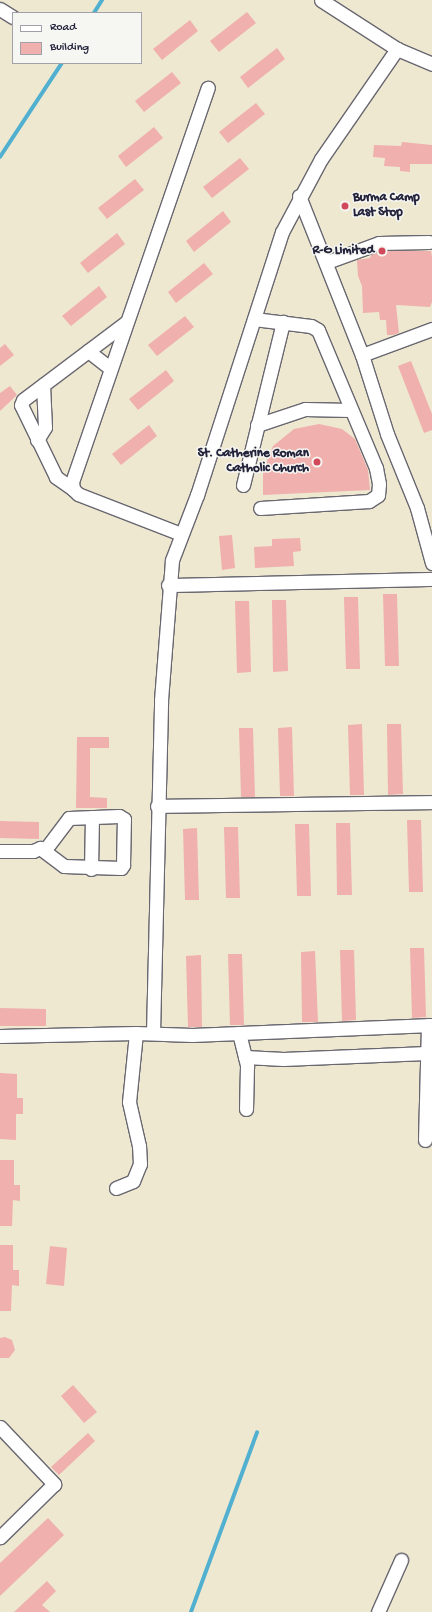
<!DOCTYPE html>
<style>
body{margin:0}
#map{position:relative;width:432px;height:1612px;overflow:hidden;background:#eee8d1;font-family:"Gochi Hand",sans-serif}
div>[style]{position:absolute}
.stream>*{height:3.5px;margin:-1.75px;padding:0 1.75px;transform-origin:1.75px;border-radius:1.75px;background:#51b0d0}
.building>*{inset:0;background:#f0b0ad}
.roads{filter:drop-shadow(1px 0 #696770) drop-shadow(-1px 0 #696770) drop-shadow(0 1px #696770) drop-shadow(0 -1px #696770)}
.minor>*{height:13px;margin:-6.5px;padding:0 6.5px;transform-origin:6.5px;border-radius:6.5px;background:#fff}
.dots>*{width:11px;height:11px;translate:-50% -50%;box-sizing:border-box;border:2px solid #f6f6f2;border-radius:50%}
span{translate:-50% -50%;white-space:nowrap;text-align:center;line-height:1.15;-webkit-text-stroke:3px #f6f6f2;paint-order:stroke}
.poi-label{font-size:13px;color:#22223b;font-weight:700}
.left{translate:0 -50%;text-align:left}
.right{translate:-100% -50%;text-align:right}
.legend{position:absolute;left:12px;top:12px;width:130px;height:52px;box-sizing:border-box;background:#f6f6f2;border:1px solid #a1a1a9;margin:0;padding:5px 7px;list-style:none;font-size:12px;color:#22223b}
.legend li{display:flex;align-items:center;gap:8px;height:20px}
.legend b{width:20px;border:1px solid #a1a1a9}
</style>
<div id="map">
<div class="stream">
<div style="left:94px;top:13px;width:15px;rotate:-58deg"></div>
<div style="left:0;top:157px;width:113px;rotate:-56.6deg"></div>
<div style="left:191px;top:1612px;width:191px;rotate:-69.8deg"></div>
</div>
<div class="building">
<div style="clip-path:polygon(247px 12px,256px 23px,219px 52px,210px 41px)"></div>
<div style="clip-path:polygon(190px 20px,198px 31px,162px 60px,153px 49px)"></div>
<div style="clip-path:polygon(277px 48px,285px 59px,248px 88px,240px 77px)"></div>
<div style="clip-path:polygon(172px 72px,181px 83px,144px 112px,135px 101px)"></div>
<div style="clip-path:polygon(256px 103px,265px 114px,228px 143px,219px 132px)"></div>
<div style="clip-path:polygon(154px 127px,163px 138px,126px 167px,118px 156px)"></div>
<div style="clip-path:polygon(402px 142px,432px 145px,432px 164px,410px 164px,410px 172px,400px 171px,400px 167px,384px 166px,385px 158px,373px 157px,374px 145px,401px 146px)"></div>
<div style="clip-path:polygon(240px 158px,249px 169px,212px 198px,203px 187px)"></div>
<div style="clip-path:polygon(135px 179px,144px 190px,107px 219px,98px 208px)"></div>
<div style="clip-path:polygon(223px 211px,231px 222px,194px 252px,186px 241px)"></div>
<div style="clip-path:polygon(117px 233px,125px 244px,88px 273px,80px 263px)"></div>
<div style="clip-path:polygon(380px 251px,431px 251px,432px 257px,432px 302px,430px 307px,396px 305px,399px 333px,393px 335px,387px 335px,386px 320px,380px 320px,379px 312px,363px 313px,362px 286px,358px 276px,357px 260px,370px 258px,371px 255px)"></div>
<div style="clip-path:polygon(204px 263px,213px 274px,176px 303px,168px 292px)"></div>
<div style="clip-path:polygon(99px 286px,107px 297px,71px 326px,62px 316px)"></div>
<div style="clip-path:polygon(185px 316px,194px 327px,157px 356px,148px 345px)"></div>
<div style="clip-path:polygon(5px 344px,14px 355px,0 366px,0 348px)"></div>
<div style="clip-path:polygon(411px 361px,432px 414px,432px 430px,424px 433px,398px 366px)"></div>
<div style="clip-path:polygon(166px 370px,174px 381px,138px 410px,129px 399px)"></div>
<div style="clip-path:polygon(10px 386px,17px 395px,0 411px,0 393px)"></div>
<div style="clip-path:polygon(319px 424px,342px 429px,355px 439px,368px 470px,370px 490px,263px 495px,263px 471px,273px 446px,294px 429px)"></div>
<div style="clip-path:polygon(149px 425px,157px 436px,121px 465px,112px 454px)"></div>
<div style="clip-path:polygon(232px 535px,235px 568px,222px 570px,219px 536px)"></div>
<div style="clip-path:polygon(300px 538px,301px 551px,293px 552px,294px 566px,255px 568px,254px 547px,272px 546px,272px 539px)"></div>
<div style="clip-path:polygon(383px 594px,397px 594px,399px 666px,385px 666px)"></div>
<div style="clip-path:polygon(344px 597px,358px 597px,360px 669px,346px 669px)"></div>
<div style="clip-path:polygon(272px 600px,286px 600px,288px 671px,273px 672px)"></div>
<div style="clip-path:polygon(235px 601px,249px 601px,251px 672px,237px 673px)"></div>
<div style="clip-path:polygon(362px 724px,364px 795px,350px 795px,348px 725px)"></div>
<div style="clip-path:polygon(387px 724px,401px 724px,403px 794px,388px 795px)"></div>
<div style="clip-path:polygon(292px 727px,294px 796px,280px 796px,278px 728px)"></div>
<div style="clip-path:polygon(239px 728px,253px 728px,255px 797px,241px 797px)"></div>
<div style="clip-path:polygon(77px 737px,109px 737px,109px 748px,90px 748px,90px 797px,107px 798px,107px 808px,76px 808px)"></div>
<div style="clip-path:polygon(407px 820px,421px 820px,423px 892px,409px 892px)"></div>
<div style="clip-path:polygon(0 821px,39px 822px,39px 839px,0 838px)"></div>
<div style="clip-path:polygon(336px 823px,350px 823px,352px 895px,337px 895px)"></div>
<div style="clip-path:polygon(295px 824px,309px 824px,311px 896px,297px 896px)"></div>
<div style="clip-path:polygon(224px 827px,238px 827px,240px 898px,226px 898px)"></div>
<div style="clip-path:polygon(197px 828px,199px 900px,185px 900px,183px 829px)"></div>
<div style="clip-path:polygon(410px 948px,424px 948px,426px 1017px,412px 1018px)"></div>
<div style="clip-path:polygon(340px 950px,354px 950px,356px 1020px,342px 1021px)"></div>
<div style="clip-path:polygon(315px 951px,318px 1022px,302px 1022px,301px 952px)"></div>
<div style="clip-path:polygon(228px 954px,242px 954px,244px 1025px,230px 1025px)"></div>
<div style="clip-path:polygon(201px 955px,202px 1027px,188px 1027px,186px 956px)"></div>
<div style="clip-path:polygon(0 1008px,46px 1009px,46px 1026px,0 1026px)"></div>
<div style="clip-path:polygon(0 1073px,17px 1074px,17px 1098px,23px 1098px,23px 1114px,16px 1114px,16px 1140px,0 1139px)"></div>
<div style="clip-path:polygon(0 1160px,14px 1160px,14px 1185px,20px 1185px,20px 1201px,13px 1200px,12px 1226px,0 1226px)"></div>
<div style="clip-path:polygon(0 1245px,13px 1245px,13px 1270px,19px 1270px,19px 1286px,12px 1285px,11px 1311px,0 1311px)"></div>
<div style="clip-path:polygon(50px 1246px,67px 1248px,64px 1286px,46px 1284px)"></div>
<div style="clip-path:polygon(5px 1337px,12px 1340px,15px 1350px,9px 1358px,0 1358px,0 1338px)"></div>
<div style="clip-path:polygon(73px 1385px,97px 1412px,84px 1423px,61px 1396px)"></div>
<div style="clip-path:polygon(88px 1433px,95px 1441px,59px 1475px,51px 1467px)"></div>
<div style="clip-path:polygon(48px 1518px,64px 1535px,0 1596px,0 1563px)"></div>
<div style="clip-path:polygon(47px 1581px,56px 1591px,42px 1605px,50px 1612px,14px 1612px)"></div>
</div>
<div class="roads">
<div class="minor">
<div style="left:321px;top:0;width:90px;rotate:32.8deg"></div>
<div style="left:397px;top:49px;width:38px;rotate:23deg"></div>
<div style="left:0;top:9px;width:15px;rotate:32deg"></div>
<div style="left:299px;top:196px;width:171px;rotate:68.4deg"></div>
<div style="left:362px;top:355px;width:83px;rotate:72.4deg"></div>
<div style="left:387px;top:434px;width:80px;rotate:67.9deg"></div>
<div style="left:417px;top:508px;width:57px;rotate:74.7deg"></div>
<div style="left:327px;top:262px;width:55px;rotate:-20.1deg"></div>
<div style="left:379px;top:243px;width:50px;rotate:-1.1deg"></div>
<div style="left:254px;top:319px;width:57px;rotate:7deg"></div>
<div style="left:311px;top:326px;width:8px;rotate:30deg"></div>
<div style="left:318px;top:330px;width:150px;rotate:67.2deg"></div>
<div style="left:376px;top:468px;width:16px;rotate:79deg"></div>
<div style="left:379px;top:484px;width:11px;rotate:95deg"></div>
<div style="left:378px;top:495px;width:11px;rotate:146deg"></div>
<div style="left:369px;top:501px;width:109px;rotate:176.3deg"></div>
<div style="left:88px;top:351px;width:28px;rotate:38deg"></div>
<div style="left:362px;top:355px;width:75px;rotate:-20.4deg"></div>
<div style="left:257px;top:425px;width:51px;rotate:-18.4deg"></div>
<div style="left:305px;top:409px;width:45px;rotate:1.3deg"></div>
<div style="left:37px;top:440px;width:15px;rotate:-58deg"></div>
<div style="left:45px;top:427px;width:42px;rotate:-92.7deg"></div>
<div style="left:243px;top:485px;width:168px;rotate:-76.2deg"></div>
<div style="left:73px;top:489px;width:21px;rotate:-145deg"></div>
<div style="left:56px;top:477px;width:80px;rotate:-115.9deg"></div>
<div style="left:21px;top:405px;width:5px;rotate:-68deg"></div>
<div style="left:23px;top:400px;width:128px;rotate:-37deg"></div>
<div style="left:181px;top:534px;width:110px;rotate:-158.8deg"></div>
<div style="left:78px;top:494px;width:7px;rotate:-135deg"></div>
<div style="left:73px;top:489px;width:7px;rotate:-98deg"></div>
<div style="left:72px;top:482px;width:417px;rotate:-71deg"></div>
<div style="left:168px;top:585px;width:264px;rotate:-1.3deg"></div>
<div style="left:157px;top:806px;width:275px;rotate:-0.8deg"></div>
<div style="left:0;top:851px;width:33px"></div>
<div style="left:33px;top:851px;width:8px;rotate:-23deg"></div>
<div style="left:40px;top:848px;width:30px;rotate:37deg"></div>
<div style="left:64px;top:866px;width:57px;rotate:2deg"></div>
<div style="left:121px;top:868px;width:4px;rotate:-56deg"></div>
<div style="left:123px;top:865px;width:46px;rotate:-88.8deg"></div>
<div style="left:124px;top:819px;width:6px;rotate:-149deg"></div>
<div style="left:119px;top:816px;width:50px;rotate:177.7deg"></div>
<div style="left:69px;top:818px;width:40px;rotate:127deg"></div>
<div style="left:91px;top:869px;width:52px;rotate:-88.9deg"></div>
<div style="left:153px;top:1033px;width:333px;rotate:-88.6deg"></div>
<div style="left:161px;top:700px;width:140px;rotate:-85.5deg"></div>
<div style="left:172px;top:560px;width:70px;rotate:-69deg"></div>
<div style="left:197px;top:495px;width:276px;rotate:-72.1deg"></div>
<div style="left:282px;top:232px;width:83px;rotate:-61.9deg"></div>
<div style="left:321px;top:159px;width:134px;rotate:-55.4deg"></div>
<div style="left:239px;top:1033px;width:34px;rotate:76deg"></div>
<div style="left:247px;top:1066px;width:43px;rotate:91.3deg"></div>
<div style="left:0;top:1036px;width:136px;rotate:-1.3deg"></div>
<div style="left:136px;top:1033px;width:56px;rotate:2deg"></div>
<div style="left:192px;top:1035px;width:240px;rotate:-2.4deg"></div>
<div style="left:245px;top:1057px;width:38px;rotate:3deg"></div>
<div style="left:283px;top:1059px;width:144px;rotate:-2.4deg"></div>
<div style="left:425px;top:1140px;width:115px;rotate:-88.5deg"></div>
<div style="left:116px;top:1188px;width:18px;rotate:-22deg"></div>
<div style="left:133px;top:1181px;width:18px;rotate:-68deg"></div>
<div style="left:140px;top:1164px;width:18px;rotate:-93deg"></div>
<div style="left:139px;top:1146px;width:45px;rotate:-102.8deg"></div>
<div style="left:129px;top:1102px;width:69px;rotate:-84.2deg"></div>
<div style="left:0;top:1427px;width:79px;rotate:46.5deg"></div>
<div style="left:54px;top:1484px;width:76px;rotate:135.5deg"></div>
<div style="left:378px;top:1612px;width:57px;rotate:-66.1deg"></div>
</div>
</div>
<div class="dots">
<div style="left:345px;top:206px;background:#d1495b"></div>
<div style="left:382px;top:251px;background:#d1495b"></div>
<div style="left:317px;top:462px;background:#d1495b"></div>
</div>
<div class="poi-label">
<span class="left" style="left:353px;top:206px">Burma Camp<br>Last Stop</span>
<span class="right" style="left:374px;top:251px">R-G Limited</span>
<span class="right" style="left:309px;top:462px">St. Catherine Roman<br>Catholic Church</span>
</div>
<ul class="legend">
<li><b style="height:5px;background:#fff"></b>Road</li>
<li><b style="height:11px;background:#f0b0ad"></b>Building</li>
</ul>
</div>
